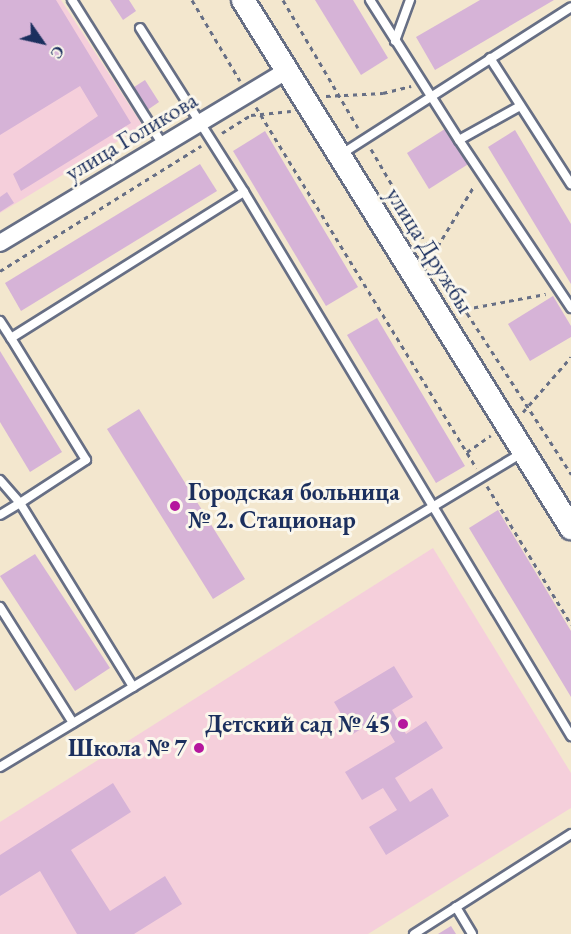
<!DOCTYPE html>
<meta charset="utf-8">
<style>
body{margin:0}
#map{position:relative;width:571px;height:934px;overflow:hidden;background:#f3e7ce;font-family:"EB Garamond",serif}
div>[style]{position:absolute}
.built>*{inset:0;background:#f5cfdb}
.building>*{inset:0;background:#d6b3d7}
.path>*{height:3px;margin-top:-1.5px;transform-origin:0;background:repeating-linear-gradient(90deg,#676f85 0 4.5px,transparent 0 9px)}
.roads{filter:drop-shadow(2px 0 #676f85) drop-shadow(-2px 0 #676f85) drop-shadow(0 2px #676f85) drop-shadow(0 -2px #676f85)}
.service>*{height:8px;margin:-4px;padding:0 4px;transform-origin:4px;border-radius:4px;background:#fff}
.minor>*{height:16px;margin:-8px;padding:0 8px;transform-origin:8px;border-radius:8px;background:#fff}
.secondary>*{height:22px;margin:-11px;padding:0 11px;transform-origin:11px;border-radius:11px;background:#fff}
.dots>*{width:16px;height:16px;translate:-50% -50%;box-sizing:border-box;border:3px solid #fbf7ec;border-radius:50%}
span{translate:-50% -50%;white-space:nowrap;text-align:center;line-height:1.15;-webkit-text-stroke:6px #fbf7ec;paint-order:stroke}
.street-label{font-size:24px;color:#1b2f5e}
.poi-label{font-size:24px;color:#1b2f5e;font-weight:700}
.left{translate:0 -50%;text-align:left}
.right{translate:-100% -50%;text-align:right}
.north{position:absolute;left:12px;top:12px;width:60px;height:60px;-webkit-text-stroke:4px #fbf7ec;paint-order:stroke;rotate:124deg;font-size:16px;font-weight:700;line-height:24px;text-align:center;color:#1b2f5e}
.north::after{content:'';display:block;margin:auto;width:21px;height:27px;background:#1b2f5e;clip-path:polygon(50% 0,100% 100%,50% 72%,0 100%)}
</style>
<div id="map">
<div class="built">
<div style="clip-path:polygon(0 0,61px 0,143px 126px,0 213px)"></div>
<div style="clip-path:polygon(433px 548px,571px 773px,571px 808px,368px 934px,0 934px,0 822px)"></div>
</div>
<div class="building">
<div style="clip-path:polygon(0 0,56px 0,131px 123px,21px 191px,13px 174px,98px 116px,80px 86px,0 135px)"></div>
<div style="clip-path:polygon(110px 0,129px 0,136px 11px,123px 20px)"></div>
<div style="clip-path:polygon(315px 0,353px 0,388px 58px,361px 75px)"></div>
<div style="clip-path:polygon(480px 0,554px 0,435px 70px,416px 37px)"></div>
<div style="clip-path:polygon(145px 80px,159px 102px,146px 111px,131px 89px)"></div>
<div style="clip-path:polygon(448px 127px,470px 163px,429px 189px,407px 153px)"></div>
<div style="clip-path:polygon(515px 130px,571px 224px,571px 284px,488px 147px)"></div>
<div style="clip-path:polygon(265px 131px,358px 287px,326px 306px,233px 151px)"></div>
<div style="clip-path:polygon(200px 164px,217px 191px,21px 311px,5px 283px)"></div>
<div style="clip-path:polygon(7px 192px,14px 203px,0 212px,0 197px)"></div>
<div style="clip-path:polygon(553px 296px,571px 326px,571px 337px,530px 361px,508px 324px)"></div>
<div style="clip-path:polygon(377px 318px,465px 466px,436px 483px,347px 335px)"></div>
<div style="clip-path:polygon(0 351px,62px 452px,30px 472px,0 422px)"></div>
<div style="clip-path:polygon(139px 409px,245px 579px,213px 599px,107px 429px)"></div>
<div style="clip-path:polygon(498px 510px,571px 631px,571px 697px,469px 528px)"></div>
<div style="clip-path:polygon(35px 554px,110px 668px,75px 691px,0 576px)"></div>
<div style="clip-path:polygon(394px 666px,413px 697px,392px 710px,406px 734px,426px 721px,443px 748px,395px 778px,410px 802px,432px 788px,449px 816px,386px 855px,369px 827px,397px 810px,383px 788px,362px 800px,345px 772px,395px 742px,380px 717px,353px 734px,334px 702px)"></div>
<div style="clip-path:polygon(113px 783px,131px 812px,71px 850px,110px 911px,165px 876px,182px 904px,134px 934px,77px 934px,40px 871px,0 896px,0 855px)"></div>
<div style="clip-path:polygon(451px 926px,456px 934px,438px 934px)"></div>
</div>
<div class="path">
<div style="left:192px;top:0;width:94px;rotate:59.3deg"></div>
<div style="left:283px;top:0;width:148px;rotate:59.6deg"></div>
<div style="left:326px;top:96px;width:57px;rotate:-3deg"></div>
<div style="left:383px;top:93px;width:29px;rotate:-14deg"></div>
<div style="left:256px;top:107px;width:423px;rotate:58.6deg"></div>
<div style="left:222px;top:133px;width:34px;rotate:-32deg"></div>
<div style="left:251px;top:115px;width:40px;rotate:-5.7deg"></div>
<div style="left:371px;top:149px;width:190px;rotate:59.7deg"></div>
<div style="left:467px;top:313px;width:192px;rotate:57.1deg"></div>
<div style="left:433px;top:254px;width:79px;rotate:-58.9deg"></div>
<div style="left:0;top:271px;width:237px;rotate:-31.9deg"></div>
<div style="left:465px;top:309px;width:82px;rotate:-10.5deg"></div>
<div style="left:523px;top:412px;width:73px;rotate:-48.9deg"></div>
<div style="left:467px;top:452px;width:29px;rotate:-35deg"></div>
<div style="left:487px;top:486px;width:162px;rotate:58.7deg"></div>
</div>
<div class="roads">
<div class="service">
<div style="left:72px;top:0;width:171px;rotate:57.9deg"></div>
<div style="left:370px;top:0;width:166px;rotate:57.6deg"></div>
<div style="left:459px;top:140px;width:70px;rotate:-29.1deg"></div>
<div style="left:395px;top:41px;width:44px;rotate:-69.9deg"></div>
<div style="left:490px;top:58px;width:150px;rotate:57.3deg"></div>
<div style="left:459px;top:140px;width:202px;rotate:56.3deg"></div>
<div style="left:340px;top:155px;width:274px;rotate:-32.6deg"></div>
<div style="left:244px;top:192px;width:635px;rotate:58.99deg"></div>
<div style="left:0;top:321px;width:20px;rotate:57deg"></div>
<div style="left:11px;top:338px;width:275px;rotate:-32.1deg"></div>
<div style="left:244px;top:192px;width:194px;rotate:-122.4deg"></div>
<div style="left:11px;top:338px;width:143px;rotate:58.4deg"></div>
<div style="left:86px;top:460px;width:79px;rotate:146.9deg"></div>
<div style="left:20px;top:503px;width:216px;rotate:58.4deg"></div>
<div style="left:0;top:480px;width:30px;rotate:49deg"></div>
<div style="left:20px;top:503px;width:23px;rotate:149deg"></div>
<div style="left:0;top:607px;width:137px;rotate:57.8deg"></div>
<div style="left:0;top:767px;width:609px;rotate:-31.03deg"></div>
<div style="left:456px;top:907px;width:31px;rotate:59deg"></div>
<div style="left:414px;top:934px;width:186px;rotate:-32.5deg"></div>
</div>
<div class="minor">
<div style="left:0;top:243px;width:334px;rotate:-31deg"></div>
</div>
<div class="secondary">
<div style="left:243px;top:0;width:622px;rotate:58.15deg"></div>
</div>
</div>
<div class="dots">
<div style="left:175px;top:506px;background:#b5179e"></div>
<div style="left:403px;top:724px;background:#b5179e"></div>
<div style="left:199px;top:748px;background:#b5179e"></div>
</div>
<div class="street-label">
<span style="left:131px;top:136px;rotate:-31deg">улица Голикова</span>
<span style="left:430px;top:250px;rotate:58deg">улица Дружбы</span>
</div>
<div class="poi-label">
<span class="left" style="left:188px;top:506px">Городская больница<br>№ 2. Стационар</span>
<span class="right" style="left:391px;top:724px">Детский сад № 45</span>
<span class="right" style="left:187px;top:748px">Школа № 7</span>
</div>
<div class="north">С</div>
</div>
